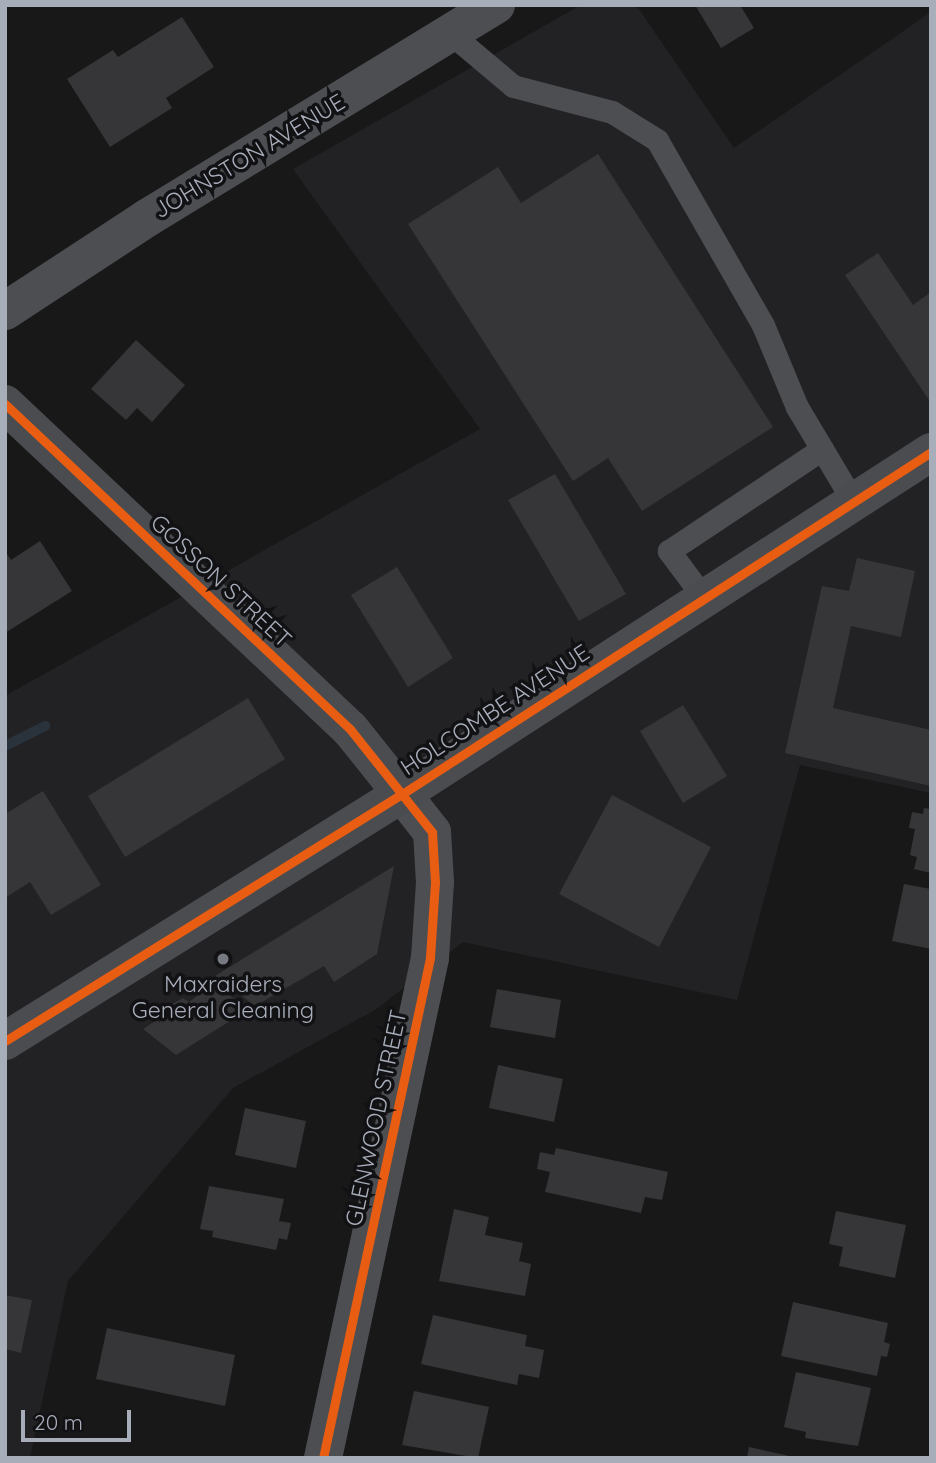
<!DOCTYPE html>
<style>
body{margin:0}
#map{position:relative;width:936px;height:1463px;overflow:hidden;background:#181819;font-family:Quicksand,sans-serif}
div>[style]{position:absolute}
.built>*{inset:0;background:#222225}
.stream>*{height:10px;margin:-5px;padding:0 5px;transform-origin:5px;border-radius:5px;background:#2a333c}
.building>*{inset:0;background:#363638}
.lane>*{height:23px;margin:-11.5px;padding:0 11.5px;transform-origin:11.5px;border-radius:11.5px;background:#4c4e52}
.street>*{height:38px;margin:-19px;padding:0 19px;transform-origin:19px;border-radius:19px;background:#4c4e52}
.secondary>*{height:38px;margin:-19px;padding:0 19px;transform-origin:19px;border-radius:19px;background:#4a4c50}
.cycleway>*{height:9px;margin:-4.5px;padding:0 4.5px;transform-origin:4.5px;border-radius:4.5px;background:#e95d12}
.dots>*{width:19px;height:19px;translate:-50% -50%;box-sizing:border-box;border:4px solid #121215;border-radius:50%}
span{translate:-50% -50%;white-space:nowrap;text-align:center;line-height:1.15;-webkit-text-stroke:7px #121215;paint-order:stroke}
.street-label{font-size:23px;color:#a8adba}
.poi-label{font-size:23px;color:#a8adba}
.frame{position:absolute;inset:0;border:7px solid #a8adba;pointer-events:none}
.scale{position:absolute;left:21px;top:1410px;width:110px;height:32px;box-sizing:border-box;border:4px solid #a8adba;border-top:0;padding-left:9px;font-size:21px;line-height:24px;white-space:nowrap;color:#a8adba;-webkit-text-stroke:5px #121215;paint-order:stroke}
</style>
<div id="map">
<div class="built">
<div style="clip-path:polygon(581px 5px,636px 5px,734px 148px,931px 12px,931px 793px,800px 765px,737px 1000px,463px 942px,375px 1010px,233px 1088px,68px 1281px,30px 1458px,5px 1458px,5px 696px,480px 429px,293px 169px)"></div>
</div>
<div class="stream">
<div style="left:5px;top:746px;width:45px;rotate:-26.6deg"></div>
</div>
<div class="building">
<div style="clip-path:polygon(695px 5px,740px 5px,754px 28px,721px 48px)"></div>
<div style="clip-path:polygon(182px 17px,214px 67px,166px 98px,172px 108px,110px 147px,67px 79px,113px 50px,118px 57px)"></div>
<div style="clip-path:polygon(598px 154px,773px 427px,642px 511px,608px 458px,573px 481px,408px 224px,498px 167px,521px 203px)"></div>
<div style="clip-path:polygon(878px 253px,913px 305px,931px 292px,931px 403px,845px 275px)"></div>
<div style="clip-path:polygon(136px 340px,185px 385px,152px 422px,137px 408px,126px 420px,91px 389px)"></div>
<div style="clip-path:polygon(555px 474px,626px 594px,579px 621px,508px 500px)"></div>
<div style="clip-path:polygon(40px 541px,72px 591px,5px 633px,5px 551px,11px 560px)"></div>
<div style="clip-path:polygon(857px 558px,915px 571px,901px 637px,851px 626px,833px 708px,931px 730px,931px 786px,785px 753px,822px 586px,849px 591px)"></div>
<div style="clip-path:polygon(397px 567px,453px 658px,408px 687px,351px 595px)"></div>
<div style="clip-path:polygon(248px 698px,285px 759px,125px 857px,88px 796px)"></div>
<div style="clip-path:polygon(683px 705px,727px 776px,683px 803px,640px 731px)"></div>
<div style="clip-path:polygon(43px 791px,101px 885px,51px 915px,30px 882px,5px 898px,5px 814px)"></div>
<div style="clip-path:polygon(612px 795px,711px 847px,659px 947px,559px 894px)"></div>
<div style="clip-path:polygon(924px 808px,931px 809px,931px 873px,914px 869px,917px 857px,910px 855px,915px 829px,909px 828px,912px 812px,923px 814px)"></div>
<div style="clip-path:polygon(394px 866px,377px 954px,334px 982px,324px 966px,255px 1006px,215px 976px)"></div>
<div style="clip-path:polygon(904px 884px,931px 889px,931px 949px,892px 941px)"></div>
<div style="clip-path:polygon(213px 984px,249px 1009px,176px 1055px,143px 1029px,166px 1014px,165px 1008px,183px 998px,189px 1002px)"></div>
<div style="clip-path:polygon(497px 989px,561px 1000px,555px 1038px,490px 1027px)"></div>
<div style="clip-path:polygon(498px 1065px,563px 1079px,554px 1122px,489px 1108px)"></div>
<div style="clip-path:polygon(245px 1108px,306px 1121px,296px 1168px,235px 1155px)"></div>
<div style="clip-path:polygon(556px 1148px,668px 1172px,662px 1200px,645px 1197px,641px 1213px,545px 1192px,550px 1172px,537px 1169px,540px 1152px,554px 1155px)"></div>
<div style="clip-path:polygon(209px 1186px,284px 1199px,279px 1221px,291px 1223px,287px 1240px,279px 1238px,276px 1250px,212px 1237px,213px 1231px,200px 1229px)"></div>
<div style="clip-path:polygon(454px 1209px,489px 1217px,485px 1235px,523px 1243px,519px 1261px,531px 1264px,525px 1296px,439px 1281px)"></div>
<div style="clip-path:polygon(836px 1211px,906px 1225px,895px 1278px,839px 1266px,843px 1247px,829px 1244px)"></div>
<div style="clip-path:polygon(5px 1295px,32px 1300px,21px 1353px,5px 1349px)"></div>
<div style="clip-path:polygon(793px 1302px,888px 1323px,884px 1342px,890px 1344px,887px 1357px,881px 1356px,877px 1376px,781px 1356px)"></div>
<div style="clip-path:polygon(433px 1315px,527px 1335px,525px 1346px,544px 1350px,539px 1378px,519px 1374px,517px 1385px,421px 1364px)"></div>
<div style="clip-path:polygon(107px 1328px,235px 1355px,225px 1406px,96px 1379px)"></div>
<div style="clip-path:polygon(796px 1372px,871px 1388px,858px 1446px,805px 1438px,806px 1432px,784px 1427px)"></div>
<div style="clip-path:polygon(414px 1391px,489px 1407px,478px 1458px,402px 1445px)"></div>
<div style="clip-path:polygon(749px 1447px,794px 1457px,794px 1458px,747px 1458px)"></div>
</div>
<div class="lane">
<div style="left:450px;top:33px;width:82px;rotate:40.1deg"></div>
<div style="left:513px;top:86px;width:102px;rotate:14.7deg"></div>
<div style="left:612px;top:112px;width:53px;rotate:31.9deg"></div>
<div style="left:657px;top:140px;width:213px;rotate:60.2deg"></div>
<div style="left:763px;top:325px;width:89px;rotate:67.5deg"></div>
<div style="left:797px;top:407px;width:109px;rotate:59.2deg"></div>
<div style="left:704px;top:598px;width:59px;rotate:-126.7deg"></div>
<div style="left:669px;top:551px;width:184px;rotate:-33.7deg"></div>
</div>
<div class="street">
<div style="left:5px;top:311px;width:170px;rotate:-33.2deg"></div>
<div style="left:147px;top:218px;width:409px;rotate:-31.4deg"></div>
<div style="left:323px;top:1458px;width:511px;rotate:-77.92deg"></div>
<div style="left:430px;top:958px;width:76px;rotate:-86.2deg"></div>
<div style="left:435px;top:882px;width:50px;rotate:-93.4deg"></div>
<div style="left:432px;top:832px;width:48px;rotate:-128.3deg"></div>
</div>
<div class="secondary">
<div style="left:5px;top:404px;width:474px;rotate:43.3deg"></div>
<div style="left:350px;top:729px;width:83px;rotate:51.3deg"></div>
<div style="left:5px;top:1041px;width:468px;rotate:-31.9deg"></div>
<div style="left:402px;top:794px;width:630px;rotate:-32.88deg"></div>
</div>
<div class="cycleway">
<div style="left:5px;top:404px;width:474px;rotate:43.3deg"></div>
<div style="left:350px;top:729px;width:132px;rotate:51.5deg"></div>
<div style="left:432px;top:832px;width:50px;rotate:86.6deg"></div>
<div style="left:435px;top:882px;width:76px;rotate:93.8deg"></div>
<div style="left:430px;top:958px;width:511px;rotate:102.08deg"></div>
<div style="left:5px;top:1041px;width:468px;rotate:-31.9deg"></div>
<div style="left:402px;top:794px;width:630px;rotate:-32.88deg"></div>
</div>
<div class="dots">
<div style="left:223px;top:959px;background:#767982"></div>
</div>
<div class="street-label">
<span style="left:249px;top:156px;rotate:-31deg">JOHNSTON AVENUE</span>
<span style="left:221px;top:581px;rotate:43deg">GOSSON STREET</span>
<span style="left:495px;top:710px;rotate:-33deg">HOLCOMBE AVENUE</span>
<span style="left:376px;top:1118px;rotate:-78deg">GLENWOOD STREET</span>
</div>
<div class="poi-label">
<span style="left:223px;top:997px">Maxraiders<br>General Cleaning</span>
</div>
<div class="frame"></div>
<div class="scale">20 m</div>
</div>
